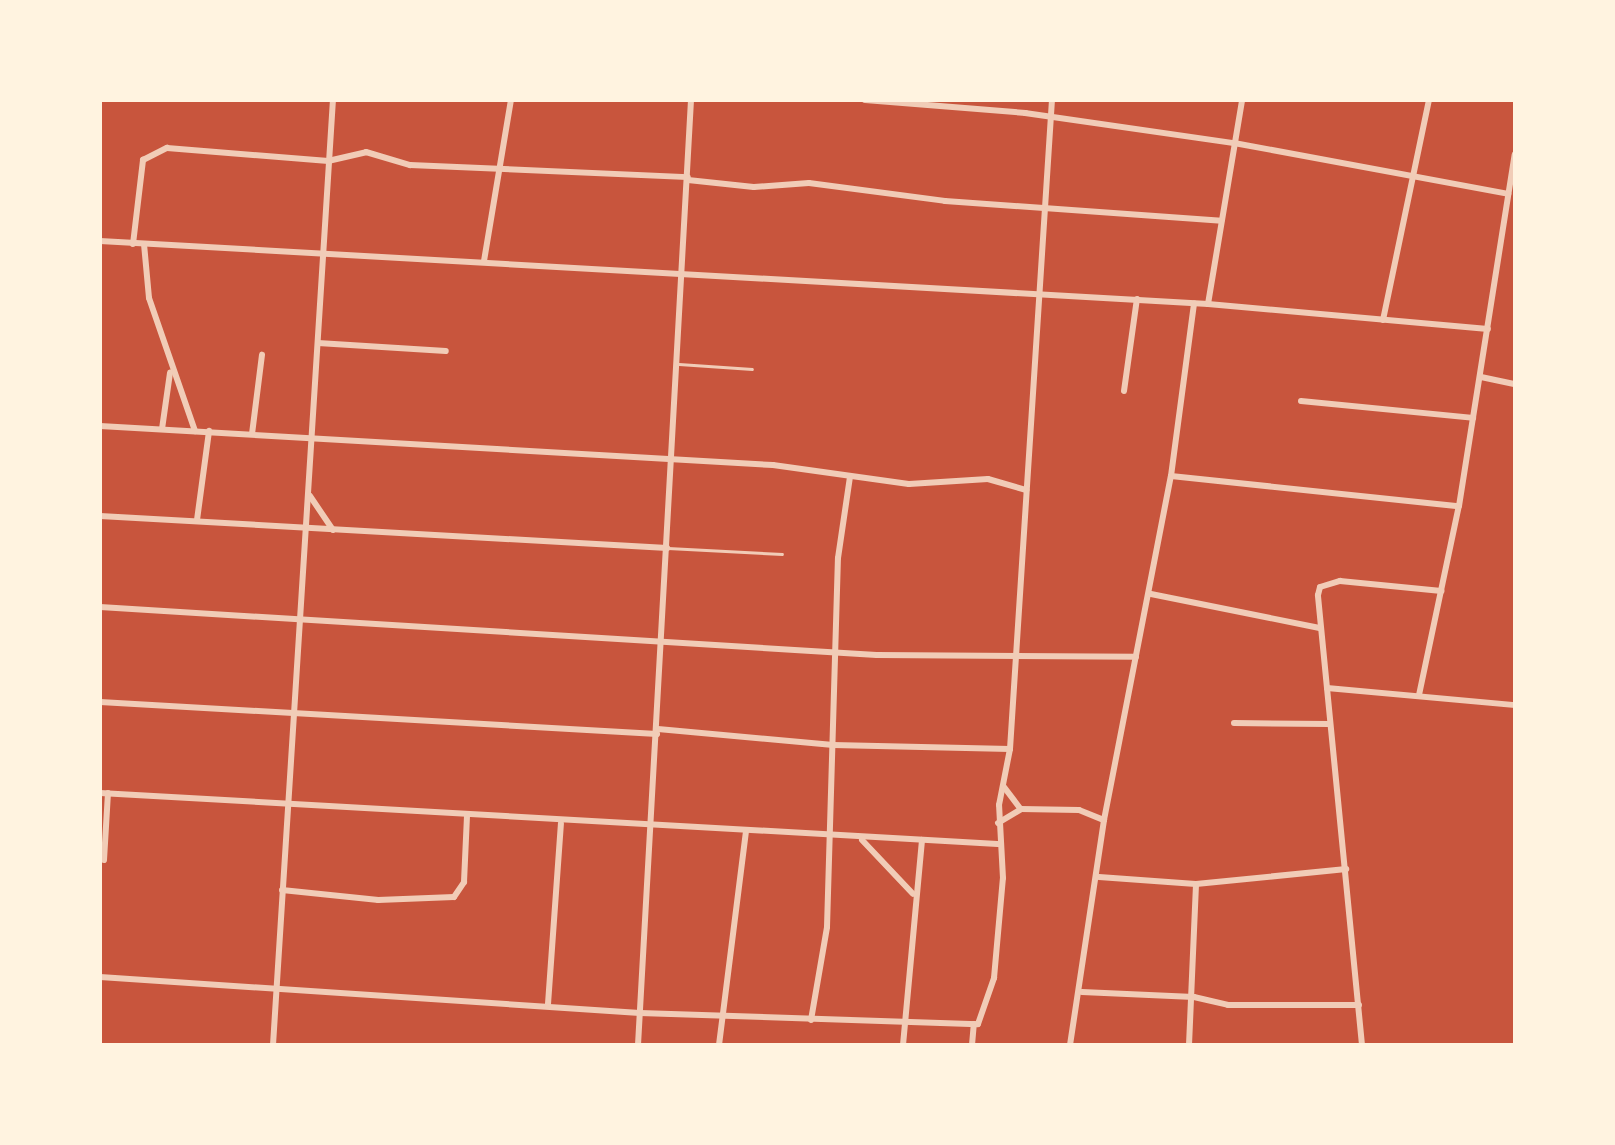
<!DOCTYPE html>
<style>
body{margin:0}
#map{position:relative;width:1615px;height:1145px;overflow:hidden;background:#c8553d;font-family:Overpass,sans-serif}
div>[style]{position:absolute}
.service>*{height:2.5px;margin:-1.25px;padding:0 1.25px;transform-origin:1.25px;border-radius:1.25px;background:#f1ccb7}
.minor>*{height:6px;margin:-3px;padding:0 3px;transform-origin:3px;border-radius:3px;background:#f1ccb7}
span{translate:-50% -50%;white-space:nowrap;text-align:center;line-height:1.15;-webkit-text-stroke:9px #fff3e0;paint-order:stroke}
.frame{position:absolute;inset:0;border:102px solid #fff3e0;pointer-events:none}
</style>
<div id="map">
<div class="service">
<div style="left:679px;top:364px;width:73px;rotate:3.9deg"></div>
<div style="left:668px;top:548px;width:114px;rotate:3deg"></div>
</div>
<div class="minor">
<div style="left:865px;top:100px;width:161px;rotate:4.6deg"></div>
<div style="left:1025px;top:113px;width:211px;rotate:8.2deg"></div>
<div style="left:1234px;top:143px;width:279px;rotate:10.5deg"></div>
<div style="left:688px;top:180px;width:66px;rotate:6.1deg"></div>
<div style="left:754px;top:187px;width:55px;rotate:-4.2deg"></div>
<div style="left:809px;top:183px;width:137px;rotate:7.5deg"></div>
<div style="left:945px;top:201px;width:277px;rotate:4.1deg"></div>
<div style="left:100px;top:241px;width:1110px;rotate:3.25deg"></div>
<div style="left:1208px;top:304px;width:281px;rotate:5.1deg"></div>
<div style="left:133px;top:244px;width:85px;rotate:-83.2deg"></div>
<div style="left:143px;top:160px;width:27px;rotate:-27deg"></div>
<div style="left:167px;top:148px;width:162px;rotate:4.6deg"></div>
<div style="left:328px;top:161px;width:39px;rotate:-13deg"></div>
<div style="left:366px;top:152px;width:46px;rotate:16.5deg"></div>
<div style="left:410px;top:165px;width:278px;rotate:2.5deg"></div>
<div style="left:144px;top:244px;width:54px;rotate:84.7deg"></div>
<div style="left:149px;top:298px;width:141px;rotate:70.9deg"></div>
<div style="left:484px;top:261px;width:163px;rotate:-80.5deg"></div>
<div style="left:1208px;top:304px;width:207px;rotate:-80.5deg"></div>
<div style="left:1383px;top:320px;width:225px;rotate:-78.2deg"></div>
<div style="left:318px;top:343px;width:128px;rotate:3.6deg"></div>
<div style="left:1481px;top:377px;width:35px;rotate:12deg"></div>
<div style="left:1124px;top:391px;width:93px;rotate:-82deg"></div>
<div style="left:1301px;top:401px;width:173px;rotate:5.6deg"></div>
<div style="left:100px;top:426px;width:674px;rotate:3.32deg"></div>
<div style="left:773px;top:465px;width:137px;rotate:8deg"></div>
<div style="left:909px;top:484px;width:79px;rotate:-3.6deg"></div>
<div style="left:988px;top:479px;width:40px;rotate:16deg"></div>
<div style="left:162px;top:429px;width:57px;rotate:-81.9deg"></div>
<div style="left:252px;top:434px;width:80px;rotate:-82.8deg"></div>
<div style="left:1171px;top:476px;width:289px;rotate:6deg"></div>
<div style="left:310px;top:496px;width:41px;rotate:55.9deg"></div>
<div style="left:100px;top:516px;width:568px;rotate:3.23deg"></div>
<div style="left:197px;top:520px;width:90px;rotate:-82.3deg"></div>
<div style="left:1151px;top:594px;width:172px;rotate:11.4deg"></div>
<div style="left:100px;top:607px;width:778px;rotate:3.54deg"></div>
<div style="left:877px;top:655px;width:259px;rotate:0.4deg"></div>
<div style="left:1327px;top:688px;width:189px;rotate:5.2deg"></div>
<div style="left:1419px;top:695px;width:193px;rotate:-78.1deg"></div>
<div style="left:1459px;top:506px;width:356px;rotate:-81deg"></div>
<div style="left:100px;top:702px;width:558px;rotate:3.29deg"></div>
<div style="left:1234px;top:723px;width:95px;rotate:0.6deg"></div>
<div style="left:658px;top:729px;width:176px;rotate:5.2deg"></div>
<div style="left:833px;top:745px;width:177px;rotate:1.3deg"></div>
<div style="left:1004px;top:787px;width:26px;rotate:53deg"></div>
<div style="left:100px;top:793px;width:899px;rotate:3.25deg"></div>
<div style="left:998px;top:823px;width:27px;rotate:-31deg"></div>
<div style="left:1021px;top:809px;width:58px;rotate:1deg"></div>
<div style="left:1079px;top:810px;width:27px;rotate:22deg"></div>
<div style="left:862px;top:840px;width:74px;rotate:46.6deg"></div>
<div style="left:104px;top:860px;width:67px;rotate:-86.6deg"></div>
<div style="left:1099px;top:877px;width:97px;rotate:4.1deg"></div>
<div style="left:1196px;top:884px;width:151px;rotate:-5.7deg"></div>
<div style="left:282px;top:890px;width:97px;rotate:5.9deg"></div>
<div style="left:378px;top:900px;width:76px;rotate:-2.3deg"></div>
<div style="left:454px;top:897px;width:18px;rotate:-56deg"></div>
<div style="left:464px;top:882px;width:67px;rotate:-87.4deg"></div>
<div style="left:100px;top:977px;width:541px;rotate:3.81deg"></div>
<div style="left:640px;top:1013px;width:338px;rotate:1.9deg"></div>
<div style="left:978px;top:1024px;width:49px;rotate:-70.8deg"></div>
<div style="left:994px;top:978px;width:100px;rotate:-84.9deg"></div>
<div style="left:1003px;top:878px;width:73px;rotate:-93.1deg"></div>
<div style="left:999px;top:805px;width:57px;rotate:-78.9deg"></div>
<div style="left:1010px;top:749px;width:650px;rotate:-86.3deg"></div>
<div style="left:1082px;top:992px;width:112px;rotate:2.6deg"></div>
<div style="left:1194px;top:997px;width:35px;rotate:13deg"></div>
<div style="left:1228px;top:1005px;width:131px"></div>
<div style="left:548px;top:1004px;width:181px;rotate:-85.9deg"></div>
<div style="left:811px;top:1020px;width:94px;rotate:-80.2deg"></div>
<div style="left:827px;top:927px;width:369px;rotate:-88.3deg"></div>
<div style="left:838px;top:558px;width:82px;rotate:-81.6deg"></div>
<div style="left:273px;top:1045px;width:947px;rotate:-86.37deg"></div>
<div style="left:638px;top:1045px;width:946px;rotate:-86.79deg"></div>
<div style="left:719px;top:1045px;width:215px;rotate:-82.8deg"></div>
<div style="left:903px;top:1045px;width:206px;rotate:-84.7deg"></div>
<div style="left:972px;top:1045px;width:21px;rotate:-85deg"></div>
<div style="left:1070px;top:1045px;width:228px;rotate:-81.4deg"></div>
<div style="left:1104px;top:820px;width:350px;rotate:-79deg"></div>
<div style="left:1171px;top:476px;width:174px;rotate:-82.4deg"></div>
<div style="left:1189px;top:1045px;width:161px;rotate:-87.5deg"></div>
<div style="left:1362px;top:1045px;width:452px;rotate:-95.6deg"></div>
<div style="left:1318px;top:595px;width:8px;rotate:-76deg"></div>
<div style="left:1320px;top:587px;width:21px;rotate:-17deg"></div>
<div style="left:1340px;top:581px;width:102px;rotate:5.6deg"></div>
</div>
<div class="frame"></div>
</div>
